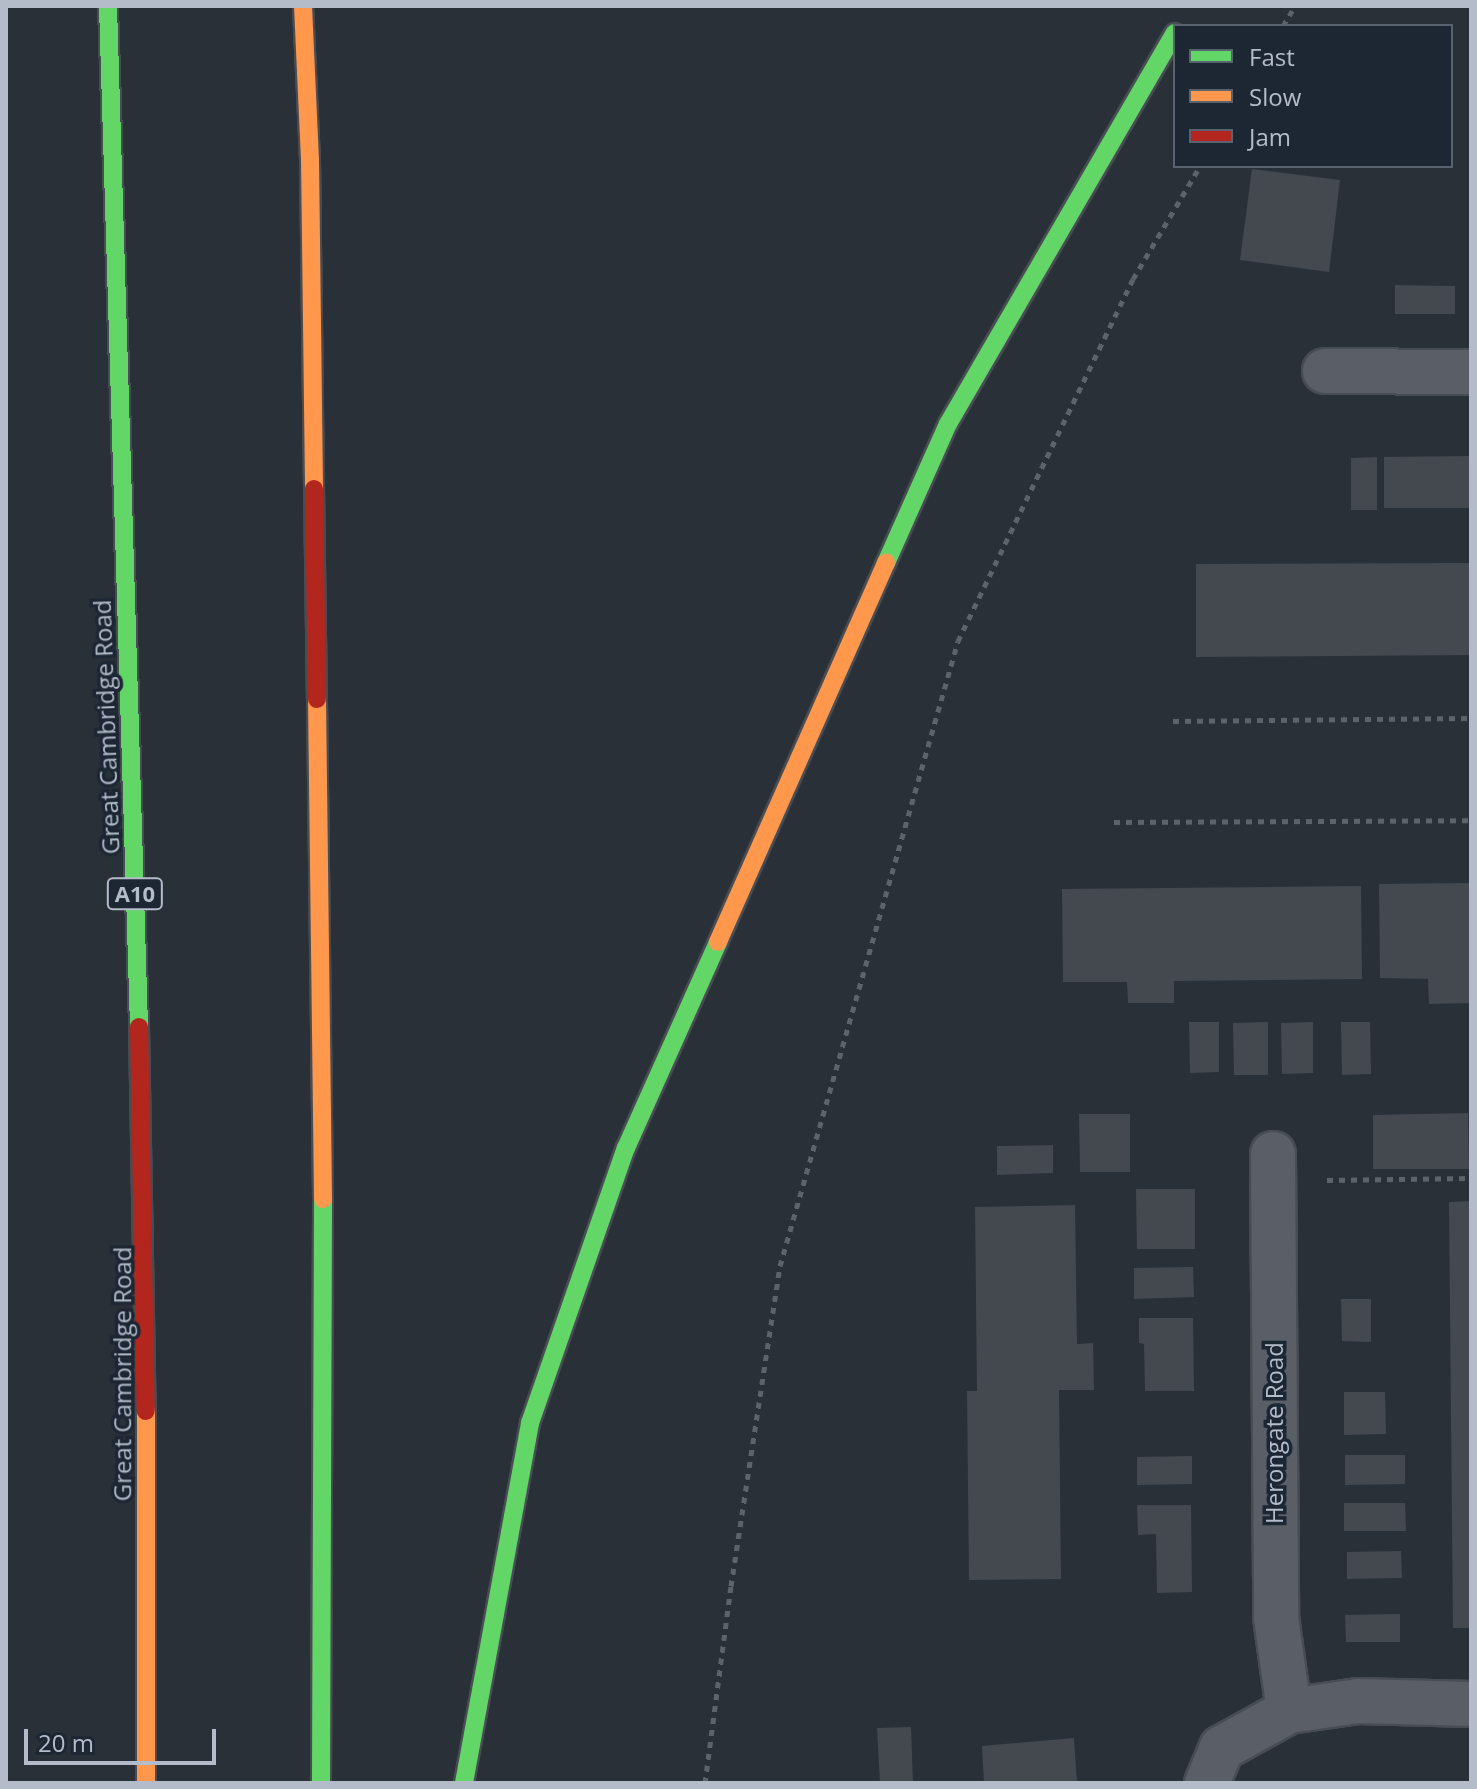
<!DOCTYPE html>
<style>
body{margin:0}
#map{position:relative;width:1477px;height:1789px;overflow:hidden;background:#2a3038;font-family:"Open Sans",sans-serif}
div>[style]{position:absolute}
.building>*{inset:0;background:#444950}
.path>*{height:5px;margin-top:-2.5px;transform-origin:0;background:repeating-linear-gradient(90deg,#5d636a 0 6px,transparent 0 12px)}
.roads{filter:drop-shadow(2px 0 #484c53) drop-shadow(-2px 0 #484c53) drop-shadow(0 2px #484c53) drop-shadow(0 -2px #484c53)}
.street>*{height:44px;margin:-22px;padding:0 22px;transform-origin:22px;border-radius:22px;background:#5a5e66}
.fast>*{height:18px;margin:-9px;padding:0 9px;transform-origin:9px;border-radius:9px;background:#63d668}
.slow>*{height:18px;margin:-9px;padding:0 9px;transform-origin:9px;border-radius:9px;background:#ff974d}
.jam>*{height:18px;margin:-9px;padding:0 9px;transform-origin:9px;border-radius:9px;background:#b3261e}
span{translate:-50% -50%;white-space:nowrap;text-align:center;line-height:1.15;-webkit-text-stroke:7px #1d2633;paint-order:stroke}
.shield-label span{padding:2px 6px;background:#1d2633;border:2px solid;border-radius:6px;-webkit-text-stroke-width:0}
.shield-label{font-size:22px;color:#b4bcc9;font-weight:700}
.street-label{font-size:24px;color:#b4bcc9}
.frame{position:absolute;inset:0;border:8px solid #b4bcc9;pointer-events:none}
.legend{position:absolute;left:1173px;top:24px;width:280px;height:144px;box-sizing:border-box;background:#1d2633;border:2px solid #59626f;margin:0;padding:10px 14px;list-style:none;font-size:24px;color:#b4bcc9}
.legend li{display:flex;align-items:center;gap:16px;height:40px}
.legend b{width:40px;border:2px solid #59626f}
.scale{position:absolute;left:24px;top:1729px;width:192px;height:36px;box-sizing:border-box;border:4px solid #b4bcc9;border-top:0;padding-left:10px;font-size:24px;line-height:28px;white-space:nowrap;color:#b4bcc9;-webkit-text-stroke:6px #1d2633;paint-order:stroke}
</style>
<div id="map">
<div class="building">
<div style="clip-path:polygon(1252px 169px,1340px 180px,1329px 272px,1240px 260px)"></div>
<div style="clip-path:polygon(1395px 285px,1455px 286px,1455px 314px,1395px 314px)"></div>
<div style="clip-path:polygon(1471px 456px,1471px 508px,1384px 508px,1384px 457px)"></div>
<div style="clip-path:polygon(1377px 457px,1377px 510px,1351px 510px,1351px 458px)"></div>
<div style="clip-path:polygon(1471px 563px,1471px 655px,1196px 657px,1196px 564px)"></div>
<div style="clip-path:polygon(1471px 883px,1471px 1003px,1429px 1004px,1428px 979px,1380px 978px,1379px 884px)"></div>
<div style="clip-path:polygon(1361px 886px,1362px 979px,1174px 981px,1174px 1003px,1128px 1003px,1127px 982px,1063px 982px,1062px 889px)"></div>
<div style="clip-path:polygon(1189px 1022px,1219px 1022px,1219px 1072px,1190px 1073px)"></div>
<div style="clip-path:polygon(1268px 1022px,1268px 1075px,1234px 1075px,1233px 1023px)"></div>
<div style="clip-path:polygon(1313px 1022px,1313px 1073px,1282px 1074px,1281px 1023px)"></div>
<div style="clip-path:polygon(1341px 1022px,1370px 1022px,1371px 1074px,1342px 1075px)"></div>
<div style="clip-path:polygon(1468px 1113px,1469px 1169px,1373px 1169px,1373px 1115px)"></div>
<div style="clip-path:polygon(1079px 1114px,1130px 1114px,1130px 1172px,1080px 1172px)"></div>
<div style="clip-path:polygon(1053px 1145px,1053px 1173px,997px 1175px,997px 1146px)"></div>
<div style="clip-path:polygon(1136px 1189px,1195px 1189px,1195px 1249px,1137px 1249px)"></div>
<div style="clip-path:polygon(1471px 1201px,1471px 1628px,1453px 1628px,1449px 1202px)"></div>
<div style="clip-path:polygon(1075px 1205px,1077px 1344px,1093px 1343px,1094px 1390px,1059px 1390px,1061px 1579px,969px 1580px,967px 1391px,977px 1391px,975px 1207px)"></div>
<div style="clip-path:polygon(1193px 1267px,1194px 1297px,1134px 1299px,1134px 1268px)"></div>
<div style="clip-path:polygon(1341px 1299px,1371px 1299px,1371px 1342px,1342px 1341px)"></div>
<div style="clip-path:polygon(1139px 1318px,1193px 1318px,1194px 1391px,1145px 1391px,1144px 1344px,1139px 1343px)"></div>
<div style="clip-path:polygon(1344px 1392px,1385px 1392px,1386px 1434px,1344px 1435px)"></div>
<div style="clip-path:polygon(1345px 1455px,1405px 1455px,1405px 1484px,1345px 1485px)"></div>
<div style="clip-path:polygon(1192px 1456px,1192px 1484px,1137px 1485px,1137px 1457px)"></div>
<div style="clip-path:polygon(1344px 1503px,1405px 1503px,1406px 1531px,1344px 1531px)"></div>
<div style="clip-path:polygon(1137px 1505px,1191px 1505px,1192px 1592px,1157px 1593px,1156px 1534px,1138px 1535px)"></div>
<div style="clip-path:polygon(1401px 1551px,1402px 1578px,1347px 1579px,1347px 1552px)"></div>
<div style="clip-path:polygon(1400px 1614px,1400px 1642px,1346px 1642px,1345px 1615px)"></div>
<div style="clip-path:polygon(911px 1727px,913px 1783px,880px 1783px,877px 1728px)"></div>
<div style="clip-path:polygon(1074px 1738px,1077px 1783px,984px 1783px,982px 1746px)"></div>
</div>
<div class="path">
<div style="left:1283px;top:26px;width:23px;rotate:-59deg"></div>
<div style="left:1173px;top:721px;width:298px;rotate:-0.6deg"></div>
<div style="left:1114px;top:822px;width:357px;rotate:-0.3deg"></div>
<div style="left:1327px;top:1180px;width:144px;rotate:-0.8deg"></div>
<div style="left:705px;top:1783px;width:199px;rotate:-82.5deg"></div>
<div style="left:731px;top:1586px;width:324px;rotate:-81.3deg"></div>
<div style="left:780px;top:1266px;width:650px;rotate:-74.1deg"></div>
<div style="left:958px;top:641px;width:402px;rotate:-64.2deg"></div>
<div style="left:1133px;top:279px;width:131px;rotate:-59.3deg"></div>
</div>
<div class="roads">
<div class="street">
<div style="left:1325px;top:371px;width:146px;rotate:0.4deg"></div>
<div style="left:1273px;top:1154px;width:463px;rotate:89.6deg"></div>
<div style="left:1276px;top:1617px;width:95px;rotate:82.1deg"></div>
<div style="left:1207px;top:1783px;width:38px;rotate:-67deg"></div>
<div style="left:1222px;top:1748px;width:77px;rotate:-28.9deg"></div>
<div style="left:1289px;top:1711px;width:70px;rotate:-8.2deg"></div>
<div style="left:1358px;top:1701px;width:113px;rotate:1.5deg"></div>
</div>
<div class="fast">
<div style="left:108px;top:6px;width:1021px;rotate:88.26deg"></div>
<div style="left:886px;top:563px;width:152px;rotate:-66deg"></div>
<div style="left:948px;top:424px;width:452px;rotate:-59.9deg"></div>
<div style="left:321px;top:1783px;width:584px;rotate:-89.8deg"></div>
<div style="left:464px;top:1783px;width:366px;rotate:-79.6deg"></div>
<div style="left:530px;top:1423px;width:291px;rotate:-70.8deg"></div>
<div style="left:626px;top:1148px;width:226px;rotate:-65.9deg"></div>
</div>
<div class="slow">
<div style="left:303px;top:6px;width:153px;rotate:87.4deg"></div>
<div style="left:310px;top:159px;width:330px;rotate:89.3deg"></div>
<div style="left:317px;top:699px;width:500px;rotate:89.31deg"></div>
<div style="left:718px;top:942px;width:415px;rotate:-66.1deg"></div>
<div style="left:146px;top:1411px;width:372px;rotate:90deg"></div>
</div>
<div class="jam">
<div style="left:314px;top:489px;width:210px;rotate:89.2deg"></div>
<div style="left:139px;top:1027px;width:384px;rotate:89deg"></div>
</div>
</div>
<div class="shield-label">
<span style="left:135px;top:894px">A10</span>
</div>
<div class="street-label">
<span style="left:106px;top:727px;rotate:-92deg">Great Cambridge Road</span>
<span style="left:122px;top:1374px;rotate:-90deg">Great Cambridge Road</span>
<span style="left:1274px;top:1433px;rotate:-90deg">Herongate Road</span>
</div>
<div class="frame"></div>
<ul class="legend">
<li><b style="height:10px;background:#63d668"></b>Fast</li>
<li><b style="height:10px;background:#ff974d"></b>Slow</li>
<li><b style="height:10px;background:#b3261e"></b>Jam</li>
</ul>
<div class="scale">20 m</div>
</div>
